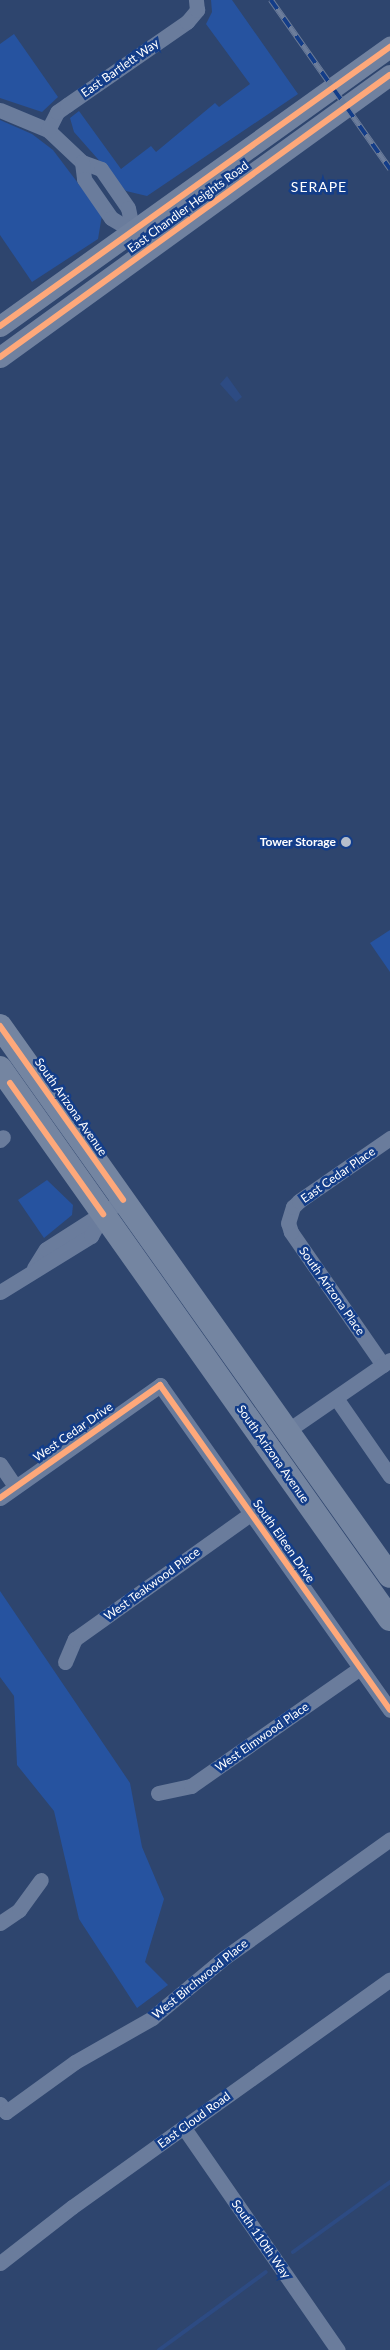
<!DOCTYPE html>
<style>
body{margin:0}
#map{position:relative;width:390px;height:2350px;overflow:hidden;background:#2e456e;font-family:Lato,sans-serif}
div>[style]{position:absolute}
.green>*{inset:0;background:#2653a0}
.water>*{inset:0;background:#2d4b83}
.stream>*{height:4px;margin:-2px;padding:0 2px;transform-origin:2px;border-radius:2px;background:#2d4b83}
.street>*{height:15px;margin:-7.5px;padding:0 7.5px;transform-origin:7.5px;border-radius:7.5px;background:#6a7c9c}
.secondary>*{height:21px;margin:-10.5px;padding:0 10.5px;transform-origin:10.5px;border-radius:10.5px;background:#70819f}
.primary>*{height:24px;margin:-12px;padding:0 12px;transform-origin:12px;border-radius:12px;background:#7485a1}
.rail>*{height:5.5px;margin-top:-2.75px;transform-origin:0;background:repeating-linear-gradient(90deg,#133d89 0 11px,#6c7d9b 0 22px);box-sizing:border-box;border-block:1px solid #6c7d9b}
.cycleway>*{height:6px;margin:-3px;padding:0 3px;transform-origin:3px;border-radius:3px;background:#fea87a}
.dots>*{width:14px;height:14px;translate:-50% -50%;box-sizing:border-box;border:2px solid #133d89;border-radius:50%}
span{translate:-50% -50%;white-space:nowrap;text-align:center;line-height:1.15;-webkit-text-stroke:5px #133d89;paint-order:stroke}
.street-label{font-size:12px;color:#fff}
.poi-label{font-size:12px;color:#fff;font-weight:700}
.right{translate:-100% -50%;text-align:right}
.neighbourhood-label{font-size:14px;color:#fff;letter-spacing:1px}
</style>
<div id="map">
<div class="green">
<div style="clip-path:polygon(211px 0,232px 0,298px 94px,147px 196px,126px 191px,74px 132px,70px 118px,79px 111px,121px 169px,151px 146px,156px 152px,215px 103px,219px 107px,250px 84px,206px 24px,212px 12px)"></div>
<div style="clip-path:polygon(14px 34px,58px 97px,42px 112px,0 98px,0 44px)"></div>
<div style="clip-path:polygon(0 120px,32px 134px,53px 150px,102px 215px,98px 239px,32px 282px,0 235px)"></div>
<div style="clip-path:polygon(390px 930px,390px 972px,370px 943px)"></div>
<div style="clip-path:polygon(47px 1180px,73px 1205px,72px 1215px,44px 1238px,18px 1200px)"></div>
<div style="clip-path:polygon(0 1591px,130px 1783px,142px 1847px,164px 1899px,145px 1962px,168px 1985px,137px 2008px,79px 1919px,54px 1811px,17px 1765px,14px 1696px,0 1677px)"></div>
</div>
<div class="water">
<div style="clip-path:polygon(227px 376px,242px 397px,236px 402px,220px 384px)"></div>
</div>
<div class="stream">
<div style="left:293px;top:2252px;width:120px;rotate:-35.8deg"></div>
<div style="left:159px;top:2350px;width:132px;rotate:-36.1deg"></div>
</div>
<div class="street">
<div style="left:0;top:110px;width:52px;rotate:22.6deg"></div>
<div style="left:48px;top:130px;width:47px;rotate:43.3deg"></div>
<div style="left:82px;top:162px;width:20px;rotate:20deg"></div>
<div style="left:101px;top:169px;width:47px;rotate:55.3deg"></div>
<div style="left:128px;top:208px;width:24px;rotate:78deg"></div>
<div style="left:48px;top:130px;width:20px;rotate:-63deg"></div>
<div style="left:57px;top:112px;width:12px;rotate:-35deg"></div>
<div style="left:67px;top:105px;width:146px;rotate:-34.7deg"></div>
<div style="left:187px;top:22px;width:16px;rotate:-50deg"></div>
<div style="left:197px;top:10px;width:10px;rotate:-96deg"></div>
<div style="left:82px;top:162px;width:17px;rotate:83deg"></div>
<div style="left:84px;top:179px;width:47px;rotate:55.3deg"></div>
<div style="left:111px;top:218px;width:26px;rotate:31deg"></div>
<div style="left:0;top:1140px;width:4px;rotate:-45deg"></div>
<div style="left:34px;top:1268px;width:22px;rotate:-58deg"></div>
<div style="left:46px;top:1249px;width:91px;rotate:-32.5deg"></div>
<div style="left:0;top:1292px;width:107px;rotate:-31.6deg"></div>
<div style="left:91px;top:1236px;width:25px;rotate:-61deg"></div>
<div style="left:383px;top:1365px;width:162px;rotate:-124.7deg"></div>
<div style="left:291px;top:1232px;width:9px;rotate:-108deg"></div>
<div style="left:288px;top:1223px;width:17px;rotate:-73deg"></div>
<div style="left:293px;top:1207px;width:8px;rotate:-45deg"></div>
<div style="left:299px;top:1201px;width:111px;rotate:-34.7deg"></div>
<div style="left:336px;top:1398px;width:95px;rotate:55.3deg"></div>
<div style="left:287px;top:1431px;width:125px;rotate:-34.6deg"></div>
<div style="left:0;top:1464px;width:27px;rotate:56deg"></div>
<div style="left:0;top:1498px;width:196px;rotate:-35.2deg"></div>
<div style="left:160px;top:1385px;width:398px;rotate:54.7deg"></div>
<div style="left:65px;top:1662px;width:25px;rotate:-67deg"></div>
<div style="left:75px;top:1639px;width:215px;rotate:-35.5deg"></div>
<div style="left:158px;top:1793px;width:34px;rotate:-12deg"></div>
<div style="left:191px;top:1786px;width:206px;rotate:-34.9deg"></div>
<div style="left:0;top:1923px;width:23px;rotate:-34deg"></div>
<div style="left:19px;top:1910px;width:37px;rotate:-54deg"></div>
<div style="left:0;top:2104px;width:10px;rotate:53deg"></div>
<div style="left:6px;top:2112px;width:85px;rotate:-35.9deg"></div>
<div style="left:75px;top:2062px;width:89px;rotate:-29.7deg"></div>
<div style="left:152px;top:2018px;width:94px;rotate:-39.8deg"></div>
<div style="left:224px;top:1958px;width:204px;rotate:-35.6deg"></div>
<div style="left:184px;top:2128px;width:270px;rotate:55.3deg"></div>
<div style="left:0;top:2263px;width:91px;rotate:-37.9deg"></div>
<div style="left:72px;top:2207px;width:391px;rotate:-35.6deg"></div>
</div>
<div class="secondary">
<div style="left:0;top:326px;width:480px;rotate:-35.6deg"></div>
<div style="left:0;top:357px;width:481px;rotate:-35.9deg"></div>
</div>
<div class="primary">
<div style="left:0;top:1026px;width:674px;rotate:54.66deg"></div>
<div style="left:0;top:1068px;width:675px;rotate:54.71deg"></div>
</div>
<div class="rail">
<div style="left:271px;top:0;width:207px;rotate:54.8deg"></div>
</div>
<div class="cycleway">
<div style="left:0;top:326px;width:480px;rotate:-35.6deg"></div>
<div style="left:0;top:357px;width:481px;rotate:-35.9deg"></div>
<div style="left:0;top:1026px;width:213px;rotate:54.7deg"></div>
<div style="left:10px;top:1083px;width:161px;rotate:54.6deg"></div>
<div style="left:0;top:1498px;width:196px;rotate:-35.2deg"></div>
<div style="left:160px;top:1385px;width:398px;rotate:54.7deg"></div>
</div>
<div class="dots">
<div style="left:346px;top:842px;background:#b6becc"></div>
</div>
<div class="street-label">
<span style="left:120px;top:68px;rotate:-35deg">East Bartlett Way</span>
<span style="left:188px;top:207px;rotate:-36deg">East Chandler Heights Road</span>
<span style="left:71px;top:1107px;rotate:55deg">South Arizona Avenue</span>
<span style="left:338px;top:1175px;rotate:-35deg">East Cedar Place</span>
<span style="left:332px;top:1291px;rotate:55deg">South Arizona Place</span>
<span style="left:73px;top:1432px;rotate:-35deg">West Cedar Drive</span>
<span style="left:273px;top:1454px;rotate:55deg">South Arizona Avenue</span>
<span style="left:284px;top:1541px;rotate:55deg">South Eileen Drive</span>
<span style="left:152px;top:1584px;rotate:-36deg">West Teakwood Place</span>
<span style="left:262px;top:1737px;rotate:-35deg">West Elmwood Place</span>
<span style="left:200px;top:1979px;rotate:-39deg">West Birchwood Place</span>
<span style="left:194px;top:2120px;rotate:-36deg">East Cloud Road</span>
<span style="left:261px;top:2239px;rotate:55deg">South 110th Way</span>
</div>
<div class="poi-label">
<span class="right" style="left:336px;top:842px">Tower Storage</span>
</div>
<div class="neighbourhood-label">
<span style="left:319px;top:187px">SERAPE</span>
</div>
</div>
